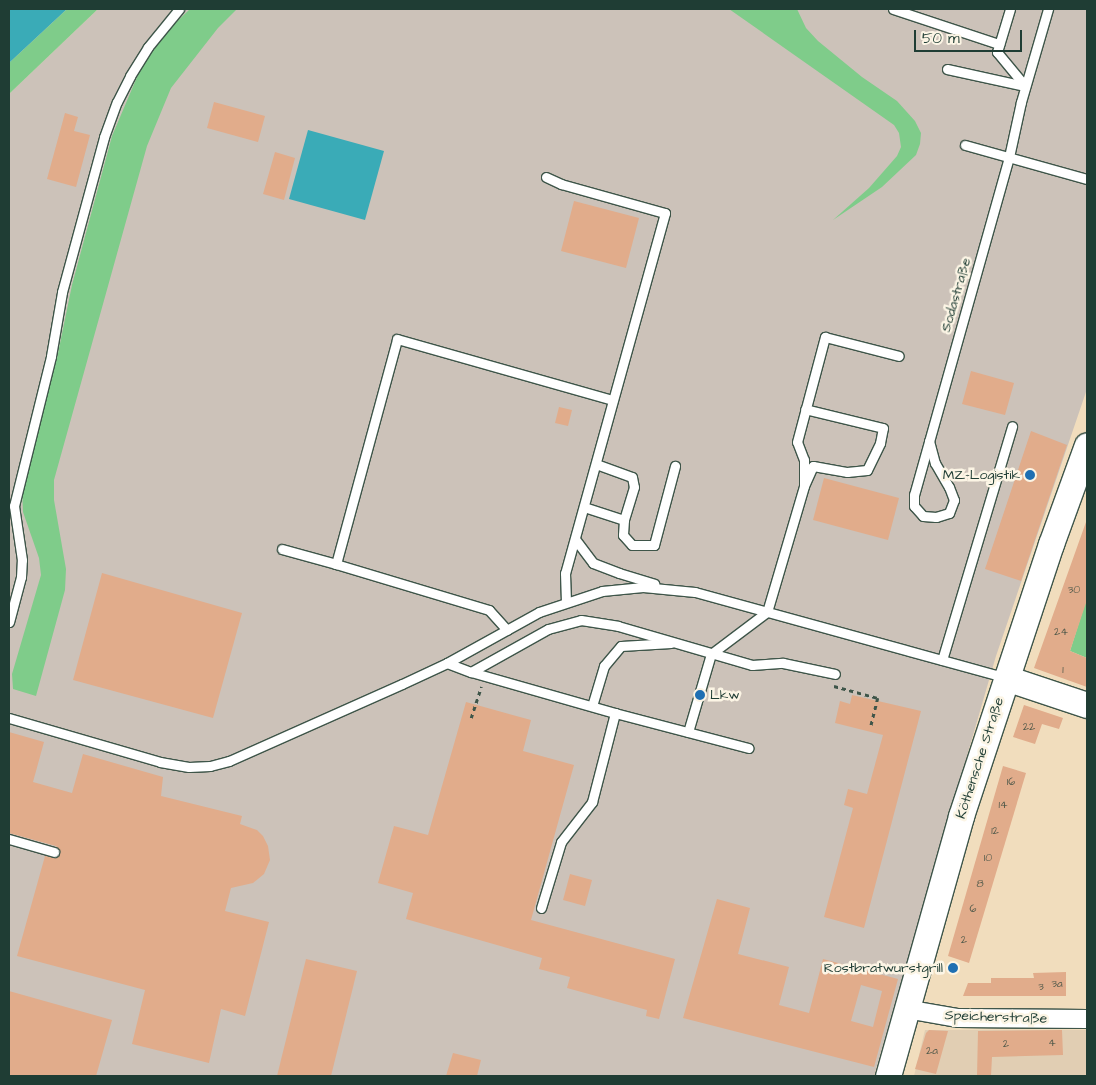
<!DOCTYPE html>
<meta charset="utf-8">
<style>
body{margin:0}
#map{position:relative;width:1096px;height:1085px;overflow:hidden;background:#f1ddbd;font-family:"Architects Daughter",sans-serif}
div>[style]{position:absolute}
.built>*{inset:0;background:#e1ceb3}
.industrial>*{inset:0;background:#ccc2b9}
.green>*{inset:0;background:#7fcc8a}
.water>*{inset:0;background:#3aabb7}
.building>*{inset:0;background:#e1ac8b}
.path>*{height:2.5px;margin-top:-1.25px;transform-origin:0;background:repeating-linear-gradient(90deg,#3e5549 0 4px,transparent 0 8px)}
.roads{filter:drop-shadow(1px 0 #3e5549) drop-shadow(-1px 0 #3e5549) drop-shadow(0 1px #3e5549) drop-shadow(0 -1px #3e5549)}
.lane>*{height:9px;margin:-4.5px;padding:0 4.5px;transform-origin:4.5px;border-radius:4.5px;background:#fff}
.street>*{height:18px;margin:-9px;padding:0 9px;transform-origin:9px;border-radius:9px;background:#fff}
.secondary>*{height:25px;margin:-12.5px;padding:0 12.5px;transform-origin:12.5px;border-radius:12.5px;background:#fff}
.dots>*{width:14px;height:14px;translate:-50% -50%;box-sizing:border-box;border:2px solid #fcf5e5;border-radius:50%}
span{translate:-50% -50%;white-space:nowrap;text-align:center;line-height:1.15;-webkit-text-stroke:5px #fcf5e5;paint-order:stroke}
.number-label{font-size:11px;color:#50594a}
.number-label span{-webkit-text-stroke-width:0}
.street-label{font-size:14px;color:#1f3d34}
.poi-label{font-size:14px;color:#1f3d34}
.right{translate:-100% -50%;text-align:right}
.left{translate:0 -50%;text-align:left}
.frame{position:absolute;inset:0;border:10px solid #1f3d34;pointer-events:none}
.scale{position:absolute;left:914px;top:30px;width:108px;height:22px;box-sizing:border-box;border:2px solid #1f3d34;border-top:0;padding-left:6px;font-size:15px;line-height:18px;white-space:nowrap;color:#1f3d34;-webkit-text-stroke:4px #fcf5e5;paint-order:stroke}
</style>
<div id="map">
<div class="built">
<div style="clip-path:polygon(925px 1030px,1087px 1030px,1087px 1076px,914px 1076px)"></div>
</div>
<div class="industrial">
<div style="clip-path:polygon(98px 9px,1087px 9px,1087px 389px,996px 656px,874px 1076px,9px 1076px,9px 94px)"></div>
</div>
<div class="green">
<div style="clip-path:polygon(67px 9px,98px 9px,9px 94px,9px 63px)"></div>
<div style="clip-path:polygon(190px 9px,237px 9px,218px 28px,171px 88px,147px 146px,54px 480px,54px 500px,66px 569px,65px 590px,36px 696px,13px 689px,12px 674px,41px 575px,39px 558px,23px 512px,22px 487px,57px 358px,72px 285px,112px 136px,140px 70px,166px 32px)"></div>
<div style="clip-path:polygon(729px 9px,797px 9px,806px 28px,818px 41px,862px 77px,897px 101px,915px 121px,921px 133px,920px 144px,916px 155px,882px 187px,833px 220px,869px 188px,897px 156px,901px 147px,899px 133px,894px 125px)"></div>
<div style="clip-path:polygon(1087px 597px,1087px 658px,1070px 651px)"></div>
</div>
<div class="water">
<div style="clip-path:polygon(9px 9px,67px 9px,9px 63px)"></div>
<div style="clip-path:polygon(308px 130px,384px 151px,365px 220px,289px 199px)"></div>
</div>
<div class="building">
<div style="clip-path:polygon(214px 102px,265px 116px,258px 142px,207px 128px)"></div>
<div style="clip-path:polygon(65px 113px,78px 117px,74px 131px,90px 135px,76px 187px,47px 179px)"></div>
<div style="clip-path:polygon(275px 152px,295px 158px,284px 200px,263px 194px)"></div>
<div style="clip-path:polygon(574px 201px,639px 218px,626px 268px,561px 251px)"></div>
<div style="clip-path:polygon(971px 371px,1014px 383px,1005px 415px,962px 404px)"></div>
<div style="clip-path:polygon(559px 407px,572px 410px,568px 426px,555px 423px)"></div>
<div style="clip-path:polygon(1031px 431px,1067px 445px,1021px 581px,985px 569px)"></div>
<div style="clip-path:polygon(824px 478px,899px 498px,888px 540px,813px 520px)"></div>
<div style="clip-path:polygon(1086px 522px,1087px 600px,1070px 651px,1087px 658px,1087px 687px,1034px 668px)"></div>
<div style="clip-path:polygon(102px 573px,242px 613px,213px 718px,73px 680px)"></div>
<div style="clip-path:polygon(852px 695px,921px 711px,864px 928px,824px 917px,853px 808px,844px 805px,848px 789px,867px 794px,883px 735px,835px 723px,840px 701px,850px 704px)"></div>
<div style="clip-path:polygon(466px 702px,531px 720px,523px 751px,574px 765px,531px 920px,675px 959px,659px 1019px,646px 1016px,647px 1010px,567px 988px,570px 977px,539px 969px,542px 958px,406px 919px,413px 893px,378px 883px,394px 826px,428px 835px)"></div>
<div style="clip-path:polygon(1024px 705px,1063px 718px,1059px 729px,1042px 724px,1035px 744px,1013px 737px)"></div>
<div style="clip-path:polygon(9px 732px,44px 742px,33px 782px,72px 793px,83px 754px,163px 777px,161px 796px,242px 816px,240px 824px,257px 830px,263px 836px,268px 846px,270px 860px,264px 874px,253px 883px,231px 888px,225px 911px,269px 922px,245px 1016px,221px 1009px,209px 1063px,132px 1044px,145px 990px,17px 956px,45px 856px,56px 858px,60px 851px,56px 846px,9px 833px)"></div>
<div style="clip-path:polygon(1003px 766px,1026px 773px,969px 963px,948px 956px)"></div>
<div style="clip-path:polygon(570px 874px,592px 880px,585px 906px,563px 900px)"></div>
<div style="clip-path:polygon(evenodd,717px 899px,750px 908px,738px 954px,789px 967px,779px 1005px,809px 1013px,823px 959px,898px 979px,874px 1067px,683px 1018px,717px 899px,861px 985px,882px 991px,873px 1027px,851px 1021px,861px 985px)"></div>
<div style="clip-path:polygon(306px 959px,357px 971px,331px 1076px,277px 1076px)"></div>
<div style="clip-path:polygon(1066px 972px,1066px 996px,963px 996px,968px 983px,991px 983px,991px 978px,1034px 978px,1033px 973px)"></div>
<div style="clip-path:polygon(9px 991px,112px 1020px,96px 1076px,9px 1076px)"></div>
<div style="clip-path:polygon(929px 1030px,948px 1031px,936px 1074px,915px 1069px,926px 1033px)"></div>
<div style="clip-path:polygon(1062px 1030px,1063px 1055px,992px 1057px,991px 1076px,977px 1076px,978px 1031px)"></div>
<div style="clip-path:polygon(453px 1053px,481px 1060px,477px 1076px,446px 1076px)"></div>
</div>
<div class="path">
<div style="left:834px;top:686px;width:46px;rotate:15.3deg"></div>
<div style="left:878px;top:698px;width:29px;rotate:104deg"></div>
<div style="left:471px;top:718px;width:33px;rotate:-72deg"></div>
</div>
<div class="roads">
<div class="lane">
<div style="left:893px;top:9px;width:112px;rotate:18.3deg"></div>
<div style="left:1010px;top:9px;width:45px;rotate:106.8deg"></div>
<div style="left:997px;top:52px;width:44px;rotate:50.5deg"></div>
<div style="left:947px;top:69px;width:80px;rotate:12.3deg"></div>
<div style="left:965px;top:145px;width:127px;rotate:15.6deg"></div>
<div style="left:546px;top:177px;width:17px;rotate:25deg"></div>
<div style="left:561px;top:184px;width:108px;rotate:15.6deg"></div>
<div style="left:665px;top:213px;width:374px;rotate:105.5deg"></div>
<div style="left:565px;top:573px;width:29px;rotate:88deg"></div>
<div style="left:929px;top:441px;width:23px;rotate:75deg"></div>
<div style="left:935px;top:463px;width:28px;rotate:60deg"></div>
<div style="left:949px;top:487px;width:14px;rotate:69deg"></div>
<div style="left:954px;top:500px;width:14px;rotate:111deg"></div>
<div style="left:949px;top:513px;width:14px;rotate:163deg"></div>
<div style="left:936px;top:517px;width:13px;rotate:-176deg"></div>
<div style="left:923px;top:516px;width:13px;rotate:-132deg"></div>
<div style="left:914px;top:506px;width:11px;rotate:-90deg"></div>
<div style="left:914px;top:495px;width:351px;rotate:-74.3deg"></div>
<div style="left:1009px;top:157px;width:56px;rotate:-77.7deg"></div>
<div style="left:1021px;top:102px;width:97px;rotate:-73.8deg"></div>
<div style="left:596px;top:464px;width:38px;rotate:20deg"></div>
<div style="left:632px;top:477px;width:10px;rotate:79deg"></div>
<div style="left:634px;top:487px;width:34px;rotate:107deg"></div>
<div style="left:624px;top:520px;width:15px;rotate:94deg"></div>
<div style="left:623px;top:535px;width:13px;rotate:48deg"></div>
<div style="left:632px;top:545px;width:22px"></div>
<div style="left:654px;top:545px;width:82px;rotate:-75.1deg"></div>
<div style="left:804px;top:484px;width:24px;rotate:-90deg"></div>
<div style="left:804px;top:460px;width:19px;rotate:-111deg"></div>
<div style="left:797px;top:442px;width:109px;rotate:-75.1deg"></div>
<div style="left:825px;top:337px;width:76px;rotate:14.4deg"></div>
<div style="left:584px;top:507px;width:42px;rotate:18deg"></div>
<div style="left:575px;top:539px;width:30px;rotate:53deg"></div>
<div style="left:593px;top:563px;width:28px;rotate:21deg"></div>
<div style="left:619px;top:573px;width:37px;rotate:17deg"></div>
<div style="left:282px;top:549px;width:56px;rotate:15.5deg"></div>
<div style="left:9px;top:622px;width:47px;rotate:-75.1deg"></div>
<div style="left:21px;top:577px;width:17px;rotate:-87deg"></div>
<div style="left:22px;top:560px;width:55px;rotate:-98.4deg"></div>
<div style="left:14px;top:506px;width:154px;rotate:-76.1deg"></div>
<div style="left:51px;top:356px;width:65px;rotate:-80.2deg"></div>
<div style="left:62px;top:292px;width:161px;rotate:-74.8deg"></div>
<div style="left:104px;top:137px;width:37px;rotate:-70deg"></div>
<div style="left:117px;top:102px;width:29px;rotate:-63deg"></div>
<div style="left:130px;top:76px;width:34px;rotate:-58deg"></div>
<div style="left:148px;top:47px;width:49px;rotate:-50.8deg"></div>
<div style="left:507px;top:630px;width:27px;rotate:-132deg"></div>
<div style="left:489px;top:610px;width:160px;rotate:-163.3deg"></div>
<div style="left:336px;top:564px;width:233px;rotate:-74.8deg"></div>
<div style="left:397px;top:339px;width:224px;rotate:15.8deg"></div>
<div style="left:942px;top:660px;width:244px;rotate:-73.3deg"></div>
<div style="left:447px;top:663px;width:26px;rotate:21deg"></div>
<div style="left:471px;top:672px;width:150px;rotate:15.9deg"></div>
<div style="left:615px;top:713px;width:138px;rotate:14.7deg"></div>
<div style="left:471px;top:672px;width:88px;rotate:-29.2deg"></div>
<div style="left:548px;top:629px;width:34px;rotate:-15deg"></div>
<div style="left:581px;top:620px;width:37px;rotate:9deg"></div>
<div style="left:618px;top:626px;width:140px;rotate:16.2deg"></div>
<div style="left:752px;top:665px;width:31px;rotate:-4deg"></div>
<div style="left:783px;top:663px;width:53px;rotate:11.9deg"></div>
<div style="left:592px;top:706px;width:42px;rotate:-73.3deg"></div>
<div style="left:604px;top:666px;width:26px;rotate:-50deg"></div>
<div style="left:621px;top:646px;width:50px;rotate:-3.4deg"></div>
<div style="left:9px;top:718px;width:157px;rotate:16.2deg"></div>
<div style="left:160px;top:762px;width:29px;rotate:10deg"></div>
<div style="left:189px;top:767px;width:21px;rotate:-3deg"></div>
<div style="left:210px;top:766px;width:20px;rotate:-15deg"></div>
<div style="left:229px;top:761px;width:189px;rotate:-24deg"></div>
<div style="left:402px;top:684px;width:50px;rotate:-25deg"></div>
<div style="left:447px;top:663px;width:105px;rotate:-29deg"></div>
<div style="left:539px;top:612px;width:66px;rotate:-18.4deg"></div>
<div style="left:602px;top:591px;width:41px;rotate:-5.6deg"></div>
<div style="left:643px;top:587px;width:52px;rotate:5.5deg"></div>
<div style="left:695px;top:592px;width:320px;rotate:15.4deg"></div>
<div style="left:688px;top:732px;width:81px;rotate:-73.6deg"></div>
<div style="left:711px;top:654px;width:70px;rotate:-36.9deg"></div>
<div style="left:767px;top:612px;width:131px;rotate:-73.6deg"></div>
<div style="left:804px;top:486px;width:22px;rotate:-66deg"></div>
<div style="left:813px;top:466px;width:35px;rotate:10deg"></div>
<div style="left:847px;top:472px;width:20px;rotate:-6deg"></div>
<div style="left:867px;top:470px;width:30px;rotate:-64deg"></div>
<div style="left:880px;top:443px;width:15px;rotate:-79deg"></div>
<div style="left:883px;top:428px;width:80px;rotate:-166.3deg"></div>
<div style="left:9px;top:839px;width:47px;rotate:16.1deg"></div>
<div style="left:541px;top:908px;width:69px;rotate:-73.1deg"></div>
<div style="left:561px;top:842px;width:51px;rotate:-52.2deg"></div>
<div style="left:592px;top:802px;width:92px;rotate:-75.5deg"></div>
</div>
<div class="street">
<div style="left:906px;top:1009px;width:53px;rotate:9.8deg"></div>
<div style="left:958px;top:1018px;width:129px;rotate:0.4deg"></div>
</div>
<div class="secondary">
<div style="left:1006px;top:678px;width:85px;rotate:18.4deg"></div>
<div style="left:888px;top:1076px;width:270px;rotate:-74.3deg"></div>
<div style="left:961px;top:816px;width:287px;rotate:-71.7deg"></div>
<div style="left:1051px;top:544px;width:105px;rotate:-70deg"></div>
</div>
</div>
<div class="dots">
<div style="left:1030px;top:475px;background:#1f6fb2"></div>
<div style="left:700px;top:695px;background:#1f6fb2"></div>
<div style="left:953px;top:968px;background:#1f6fb2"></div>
</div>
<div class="number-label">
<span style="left:1074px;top:590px">30</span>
<span style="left:1061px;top:632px">24</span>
<span style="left:1063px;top:670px">1</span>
<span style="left:1029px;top:727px">22</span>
<span style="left:1011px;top:782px">16</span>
<span style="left:1003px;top:805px">14</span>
<span style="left:995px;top:831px">12</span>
<span style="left:988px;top:858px">10</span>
<span style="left:980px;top:884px">8</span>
<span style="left:973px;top:909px">6</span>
<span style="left:964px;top:940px">2</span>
<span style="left:1057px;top:984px">3a</span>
<span style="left:1041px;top:987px">3</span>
<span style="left:1052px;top:1043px">4</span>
<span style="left:1006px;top:1044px">2</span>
<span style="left:932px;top:1051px">2a</span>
</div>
<div class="street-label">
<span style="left:956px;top:295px;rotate:-74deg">Sodastraße</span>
<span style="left:980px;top:758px;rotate:-72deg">Köthensche Straße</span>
<span style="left:996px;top:1017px;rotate:2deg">Speicherstraße</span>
</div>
<div class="poi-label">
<span class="right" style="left:1020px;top:475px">MZ-Logistik</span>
<span class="left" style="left:710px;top:695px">Lkw</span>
<span class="right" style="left:943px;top:968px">Rostbratwurstgrill</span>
</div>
<div class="frame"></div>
<div class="scale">50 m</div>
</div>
